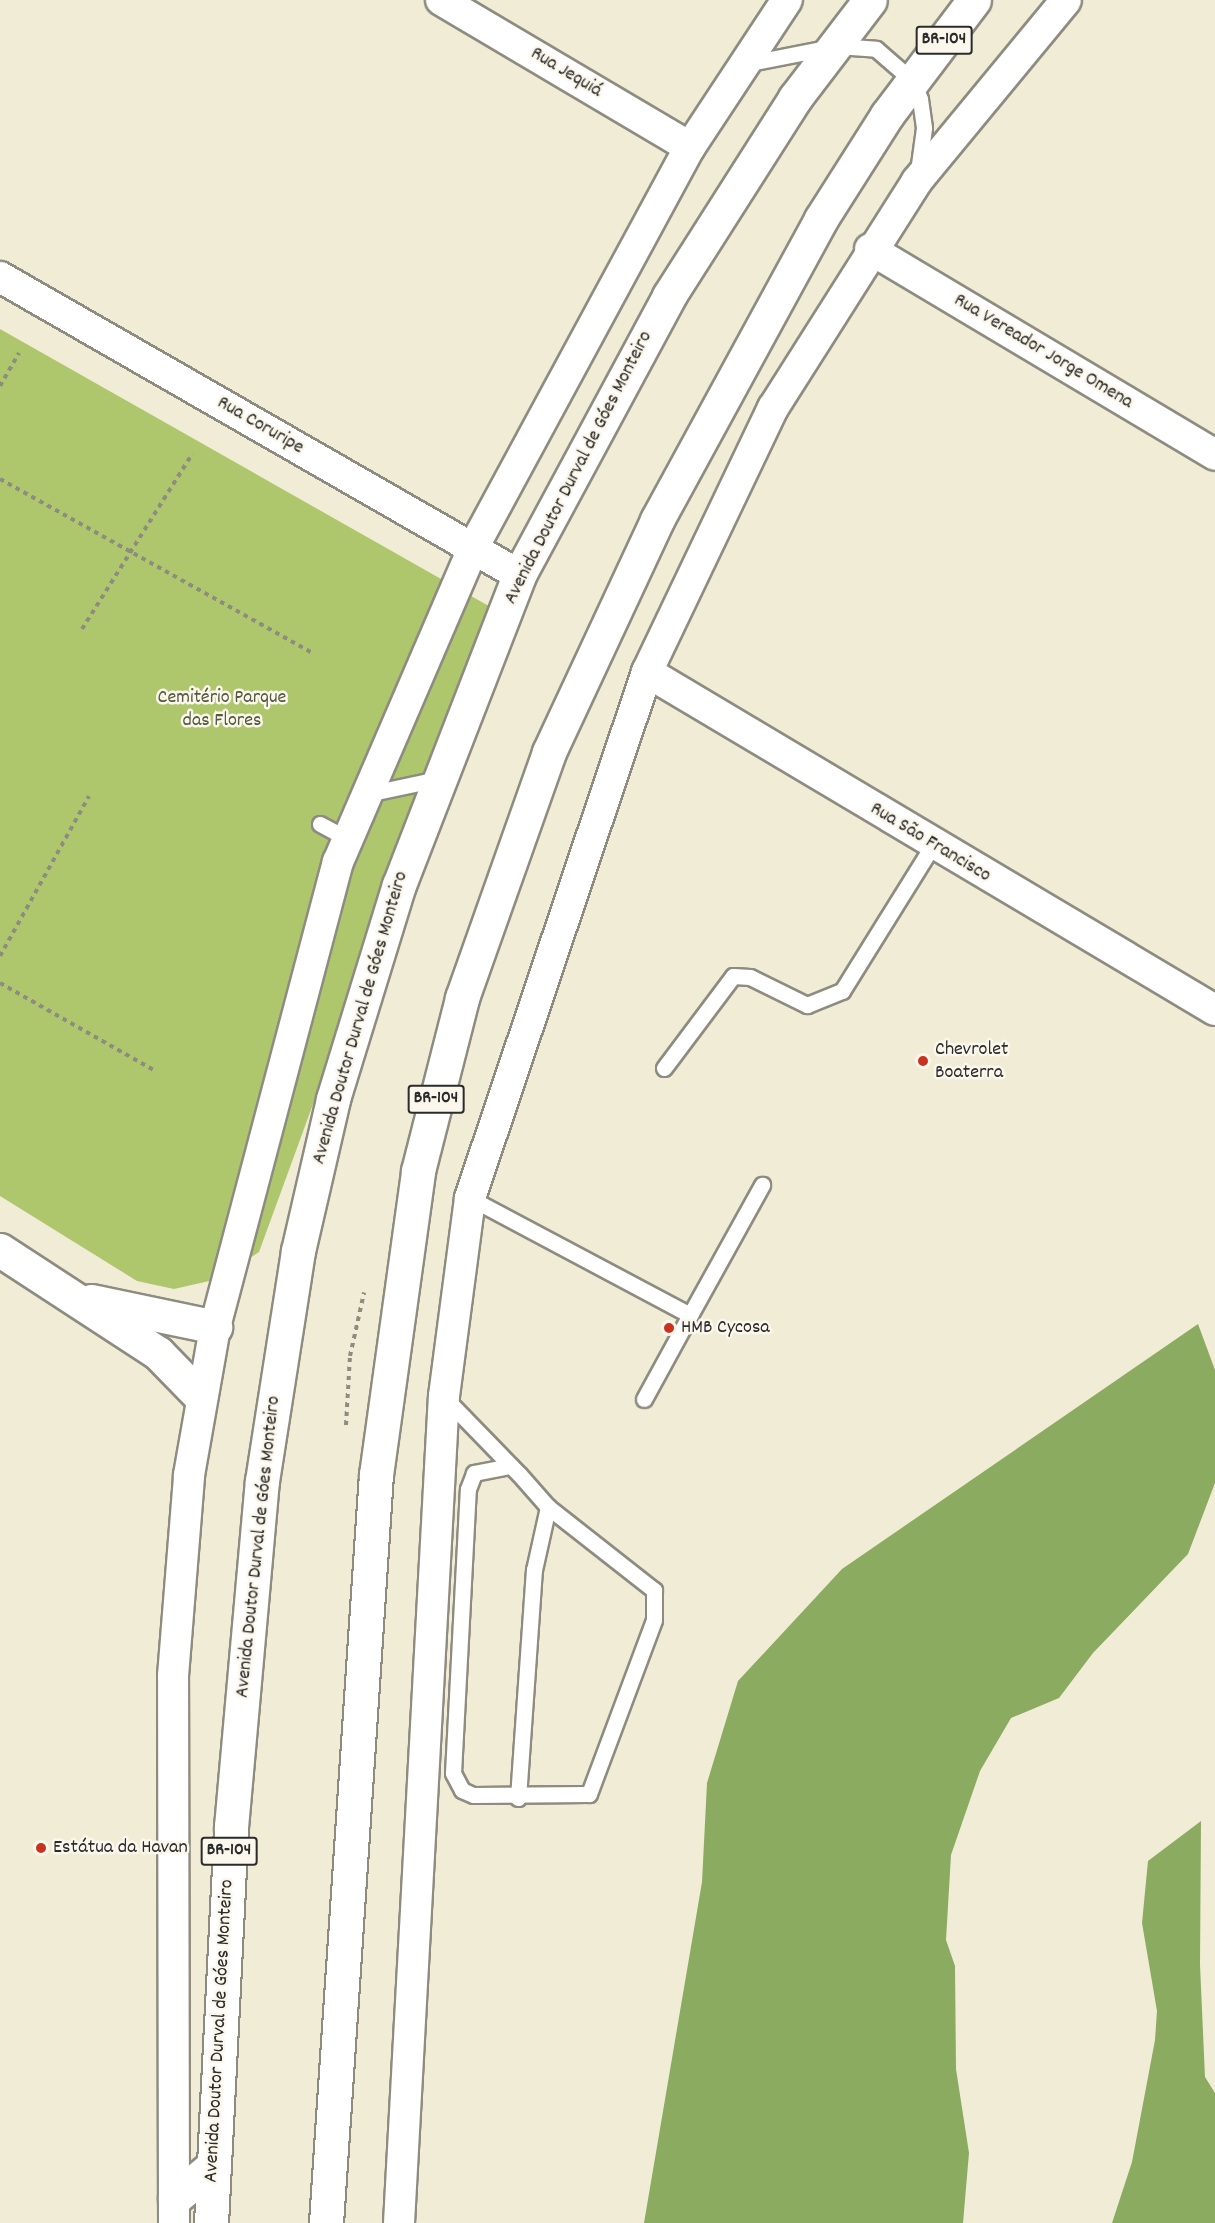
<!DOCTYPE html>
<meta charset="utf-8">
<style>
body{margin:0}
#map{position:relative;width:1215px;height:2223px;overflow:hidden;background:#f1ecd5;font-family:Dekko,sans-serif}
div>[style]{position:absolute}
.green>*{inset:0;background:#aec66c}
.forest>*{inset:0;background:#8aab60}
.path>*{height:4px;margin-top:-2px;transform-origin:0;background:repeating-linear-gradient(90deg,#8e8c80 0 4.5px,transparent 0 9px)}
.roads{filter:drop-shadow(2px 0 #8e8c80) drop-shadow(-2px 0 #8e8c80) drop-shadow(0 2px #8e8c80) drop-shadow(0 -2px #8e8c80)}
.lane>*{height:15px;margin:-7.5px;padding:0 7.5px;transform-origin:7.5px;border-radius:7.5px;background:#fff}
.street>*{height:30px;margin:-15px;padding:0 15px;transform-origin:15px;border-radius:15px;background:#fff}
.secondary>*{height:33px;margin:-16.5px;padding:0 16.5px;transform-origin:16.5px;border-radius:16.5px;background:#fff}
.highway>*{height:33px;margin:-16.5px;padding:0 16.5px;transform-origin:16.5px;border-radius:16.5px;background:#fff}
.dots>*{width:16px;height:16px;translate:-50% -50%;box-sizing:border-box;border:3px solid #fbf7ec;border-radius:50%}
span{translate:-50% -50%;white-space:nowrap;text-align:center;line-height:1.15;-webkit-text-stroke:5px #fbf7ec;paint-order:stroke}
.shield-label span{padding:2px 4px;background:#fbf7ec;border:2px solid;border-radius:4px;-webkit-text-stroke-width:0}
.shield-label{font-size:18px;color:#2b2b2b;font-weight:700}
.street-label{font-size:20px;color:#2b2b2b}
.park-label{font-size:20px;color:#525a3e}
.poi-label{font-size:20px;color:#2b2b2b}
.left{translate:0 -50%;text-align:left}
</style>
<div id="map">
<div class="green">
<div style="clip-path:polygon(0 329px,494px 609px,259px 1252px,218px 1279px,174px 1289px,137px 1281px,0 1196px)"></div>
</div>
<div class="forest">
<div style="clip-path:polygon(1198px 1324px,1215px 1370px,1215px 1483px,1188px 1554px,1093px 1653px,1059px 1698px,1011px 1718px,980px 1771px,951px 1855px,946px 1940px,955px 1966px,956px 2069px,969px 2153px,963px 2223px,644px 2223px,702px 1882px,707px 1783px,738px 1681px,842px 1569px)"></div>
<div style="clip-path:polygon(1201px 1821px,1200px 1965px,1205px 2077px,1215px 2093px,1215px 2223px,1112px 2223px,1132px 2162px,1155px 2040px,1157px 2011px,1142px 1923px,1148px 1861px)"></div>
</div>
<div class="path">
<div style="left:0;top:386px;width:38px;rotate:-60deg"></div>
<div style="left:0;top:479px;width:356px;rotate:29.1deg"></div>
<div style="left:82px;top:629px;width:207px;rotate:-57.8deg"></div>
<div style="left:0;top:956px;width:183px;rotate:-60.9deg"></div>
<div style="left:0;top:983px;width:177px;rotate:29.5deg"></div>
<div style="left:346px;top:1425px;width:69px;rotate:-86.7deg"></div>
<div style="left:350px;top:1356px;width:65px;rotate:-77.5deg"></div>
</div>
<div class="roads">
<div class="lane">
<div style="left:745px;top:64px;width:94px;rotate:-11.1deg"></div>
<div style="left:837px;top:46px;width:39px;rotate:4deg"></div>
<div style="left:876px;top:49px;width:49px;rotate:40.9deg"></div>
<div style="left:913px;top:81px;width:19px;rotate:69deg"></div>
<div style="left:920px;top:99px;width:29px;rotate:82deg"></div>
<div style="left:924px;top:128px;width:44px;rotate:97.8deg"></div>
<div style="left:367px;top:794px;width:73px;rotate:-11.9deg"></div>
<div style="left:320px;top:824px;width:32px;rotate:28deg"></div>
<div style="left:664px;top:1068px;width:115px;rotate:-53.1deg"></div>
<div style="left:733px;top:976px;width:17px;rotate:3deg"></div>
<div style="left:750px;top:977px;width:64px;rotate:26.2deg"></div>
<div style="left:807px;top:1005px;width:38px;rotate:-22deg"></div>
<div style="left:842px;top:991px;width:172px;rotate:-58.1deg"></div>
<div style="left:470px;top:1198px;width:249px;rotate:28deg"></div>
<div style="left:690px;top:1315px;width:149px;rotate:-61deg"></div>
<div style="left:444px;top:1397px;width:107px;rotate:45.8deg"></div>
<div style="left:519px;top:1474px;width:44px;rotate:48.7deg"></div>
<div style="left:548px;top:1507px;width:135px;rotate:38.1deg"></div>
<div style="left:654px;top:1590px;width:30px;rotate:90deg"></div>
<div style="left:654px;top:1620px;width:186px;rotate:110.5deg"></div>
<div style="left:589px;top:1794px;width:116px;rotate:179.5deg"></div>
<div style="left:473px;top:1795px;width:12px;rotate:-156deg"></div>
<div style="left:462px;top:1790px;width:19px;rotate:-118deg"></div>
<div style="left:453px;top:1773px;width:284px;rotate:-87deg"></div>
<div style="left:468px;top:1489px;width:17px;rotate:-69deg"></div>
<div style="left:474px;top:1473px;width:37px;rotate:-11deg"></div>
<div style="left:644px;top:1399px;width:96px;rotate:-61.3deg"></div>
<div style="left:518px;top:1798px;width:229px;rotate:-86deg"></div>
<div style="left:534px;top:1570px;width:65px;rotate:-77.5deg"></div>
</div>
<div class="street">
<div style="left:441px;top:0;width:289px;rotate:30.6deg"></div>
<div style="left:870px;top:249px;width:402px;rotate:30.8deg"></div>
<div style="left:0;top:277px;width:598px;rotate:29.86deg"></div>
<div style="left:647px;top:672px;width:661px;rotate:30.76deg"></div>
<div style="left:174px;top:2223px;width:547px;rotate:-90.1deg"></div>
<div style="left:173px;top:1676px;width:202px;rotate:-85.4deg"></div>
<div style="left:189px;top:1475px;width:150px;rotate:-80deg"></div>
<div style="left:215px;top:1327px;width:481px;rotate:-75.2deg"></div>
<div style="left:338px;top:862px;width:342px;rotate:-66.7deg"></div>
<div style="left:473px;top:548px;width:456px;rotate:-61.6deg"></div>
<div style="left:690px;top:147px;width:176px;rotate:-56.6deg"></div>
<div style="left:399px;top:2223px;width:828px;rotate:-86.89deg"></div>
<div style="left:444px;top:1396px;width:200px;rotate:-82.5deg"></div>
<div style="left:470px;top:1198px;width:555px;rotate:-71.4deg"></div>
<div style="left:647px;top:672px;width:293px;rotate:-64.5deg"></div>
<div style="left:773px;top:408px;width:269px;rotate:-57.6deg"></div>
<div style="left:917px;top:181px;width:234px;rotate:-50.5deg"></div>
</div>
<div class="secondary">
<div style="left:0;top:1250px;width:189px;rotate:33.1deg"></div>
<div style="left:158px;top:1353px;width:59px;rotate:45.7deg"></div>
<div style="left:91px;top:1301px;width:127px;rotate:11.8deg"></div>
</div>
<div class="highway">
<div style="left:175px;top:2198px;width:50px;rotate:-40.1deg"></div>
<div style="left:211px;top:2223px;width:397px;rotate:-87.1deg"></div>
<div style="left:231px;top:1827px;width:347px;rotate:-84.9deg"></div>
<div style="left:262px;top:1481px;width:233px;rotate:-81.1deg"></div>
<div style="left:298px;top:1251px;width:156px;rotate:-77deg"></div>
<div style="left:333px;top:1099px;width:224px;rotate:-72.9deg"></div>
<div style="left:399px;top:885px;width:332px;rotate:-68.8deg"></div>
<div style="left:519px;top:575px;width:317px;rotate:-61.7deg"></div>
<div style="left:669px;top:296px;width:235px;rotate:-57.5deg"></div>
<div style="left:795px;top:98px;width:123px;rotate:-52.6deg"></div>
<div style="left:326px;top:2223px;width:750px;rotate:-86.18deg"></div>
<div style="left:376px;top:1475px;width:307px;rotate:-82.1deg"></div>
<div style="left:418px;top:1171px;width:179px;rotate:-75.7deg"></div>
<div style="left:462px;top:998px;width:261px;rotate:-70.5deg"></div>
<div style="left:549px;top:752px;width:256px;rotate:-65deg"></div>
<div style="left:657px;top:520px;width:343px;rotate:-61.4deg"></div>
<div style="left:821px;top:219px;width:123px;rotate:-57.6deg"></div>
<div style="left:887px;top:115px;width:144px;rotate:-52.9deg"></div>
</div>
</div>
<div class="dots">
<div style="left:923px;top:1061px;background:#c8321e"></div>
<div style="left:669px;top:1328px;background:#c8321e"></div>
<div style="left:41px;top:1848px;background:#c8321e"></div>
</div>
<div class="shield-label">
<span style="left:944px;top:40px">BR-104</span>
<span style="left:436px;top:1099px">BR-104</span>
<span style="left:229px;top:1851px">BR-104</span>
</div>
<div class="street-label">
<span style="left:566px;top:73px;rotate:31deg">Rua Jequiá</span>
<span style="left:1043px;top:352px;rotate:31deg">Rua Vereador Jorge Omena</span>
<span style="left:260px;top:426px;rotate:30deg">Rua Coruripe</span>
<span style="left:579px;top:468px;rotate:-63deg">Avenida Doutor Durval de Góes Monteiro</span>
<span style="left:930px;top:843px;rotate:31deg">Rua São Francisco</span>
<span style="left:361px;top:1018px;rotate:-74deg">Avenida Doutor Durval de Góes Monteiro</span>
<span style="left:259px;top:1547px;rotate:-84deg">Avenida Doutor Durval de Góes Monteiro</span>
<span style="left:220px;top:2031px;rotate:-87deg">Avenida Doutor Durval de Góes Monteiro</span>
</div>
<div class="park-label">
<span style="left:222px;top:710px">Cemitério Parque<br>das Flores</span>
</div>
<div class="poi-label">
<span class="left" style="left:935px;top:1062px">Chevrolet<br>Boaterra</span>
<span class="left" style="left:681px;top:1328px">HMB Cycosa</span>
<span class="left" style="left:53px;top:1848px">Estátua da Havan</span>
</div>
</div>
